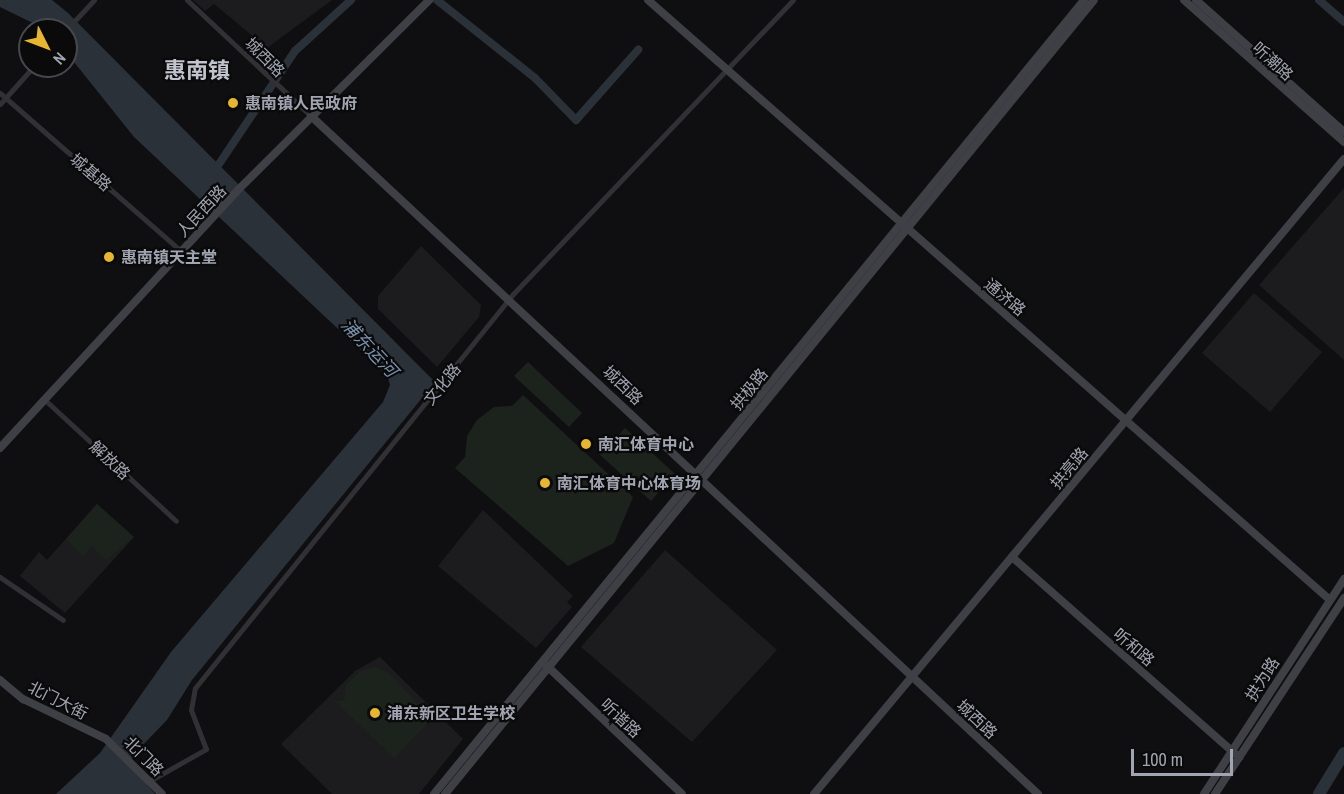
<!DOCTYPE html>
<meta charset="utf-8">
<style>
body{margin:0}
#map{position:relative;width:1344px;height:794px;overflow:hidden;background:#0f0f11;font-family:"Archivo Narrow","Noto Sans SC",sans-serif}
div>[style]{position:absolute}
.built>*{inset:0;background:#1c1b1d}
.green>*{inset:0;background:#1c231d}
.water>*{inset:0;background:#2a3138}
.canal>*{height:8px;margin:-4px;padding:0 4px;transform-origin:4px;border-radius:4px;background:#2a3138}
.river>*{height:12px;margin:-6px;padding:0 6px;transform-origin:6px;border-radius:6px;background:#2a3138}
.street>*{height:5px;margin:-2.5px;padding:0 2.5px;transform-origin:2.5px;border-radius:2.5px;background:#313135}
.secondary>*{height:8px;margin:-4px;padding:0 4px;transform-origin:4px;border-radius:4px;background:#3f4045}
.dots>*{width:16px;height:16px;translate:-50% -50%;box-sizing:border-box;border:3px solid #0a0a0b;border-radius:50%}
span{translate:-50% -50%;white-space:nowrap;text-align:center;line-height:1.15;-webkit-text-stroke:4.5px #0a0a0b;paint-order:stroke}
.street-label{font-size:16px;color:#a1a5b1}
.poi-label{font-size:16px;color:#a1a5b1;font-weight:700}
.left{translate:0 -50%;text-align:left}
.water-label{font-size:18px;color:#7990ab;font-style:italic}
.district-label{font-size:22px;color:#c2c4cd;font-weight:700}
.north{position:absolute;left:18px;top:18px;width:60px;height:60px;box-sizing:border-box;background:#0a0a0b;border:2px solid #46484d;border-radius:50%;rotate:132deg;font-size:16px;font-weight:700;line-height:24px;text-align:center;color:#a1a5b1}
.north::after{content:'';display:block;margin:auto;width:21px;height:27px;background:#e6b631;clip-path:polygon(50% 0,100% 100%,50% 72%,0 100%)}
.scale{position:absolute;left:1131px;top:749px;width:102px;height:27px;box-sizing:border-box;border:3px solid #a1a5b1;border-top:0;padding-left:8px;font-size:18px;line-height:21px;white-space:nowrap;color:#a1a5b1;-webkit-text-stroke:4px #0a0a0b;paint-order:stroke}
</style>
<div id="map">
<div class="built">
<div style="clip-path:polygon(193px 0,332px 0,267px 48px,214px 4px,205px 11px)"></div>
<div style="clip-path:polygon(1344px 188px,1344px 360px,1259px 285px)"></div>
<div style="clip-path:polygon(421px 246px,481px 305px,479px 317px,437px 367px,378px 309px,378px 296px)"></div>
<div style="clip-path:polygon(1254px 293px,1322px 352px,1270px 412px,1202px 353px)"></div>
<div style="clip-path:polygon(97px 504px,134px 537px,65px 613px,20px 576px,39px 552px,47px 560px)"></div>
<div style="clip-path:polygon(483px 510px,573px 596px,567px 602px,572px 607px,536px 648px,438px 566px)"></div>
<div style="clip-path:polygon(665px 550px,777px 650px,692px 742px,581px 647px)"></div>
<div style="clip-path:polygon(380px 657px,463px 739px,419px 794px,332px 794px,281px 744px,355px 671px)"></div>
</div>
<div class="green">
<div style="clip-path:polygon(528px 362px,582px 413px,569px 427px,514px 376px)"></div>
<div style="clip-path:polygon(523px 395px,633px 497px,614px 543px,568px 566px,455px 468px,465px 457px,467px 436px,477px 420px,494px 407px,512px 406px)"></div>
<div style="clip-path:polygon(625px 428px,675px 474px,651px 501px,600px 455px)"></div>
<div style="clip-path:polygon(97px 504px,134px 537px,106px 560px,92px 546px,83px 556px,66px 539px)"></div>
<div style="clip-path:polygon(376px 667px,389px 673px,432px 719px,394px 758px,335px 701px,344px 701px,346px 685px,360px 671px)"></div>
</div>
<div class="water">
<div style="clip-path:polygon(0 0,52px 0,68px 13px,435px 382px,192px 680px,167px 720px,134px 754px,130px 765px,155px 794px,56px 794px,100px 753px,171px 652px,383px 402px,390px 385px,387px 375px,134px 137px,66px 52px,66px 30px,47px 30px,0 7px)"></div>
</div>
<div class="canal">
<div style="left:437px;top:0;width:125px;rotate:38.5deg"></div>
<div style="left:535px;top:78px;width:59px;rotate:45.7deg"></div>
<div style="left:576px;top:120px;width:94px;rotate:-48.5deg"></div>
<div style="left:1319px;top:0;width:33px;rotate:41deg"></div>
<div style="left:213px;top:173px;width:147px;rotate:-56.1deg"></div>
<div style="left:295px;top:51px;width:76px;rotate:-42.3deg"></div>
</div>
<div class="river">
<div style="left:1319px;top:794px;width:48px;rotate:-58.6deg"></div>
</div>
<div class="street">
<div style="left:187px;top:0;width:170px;rotate:43.1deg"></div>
<div style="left:66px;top:30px;width:41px;rotate:-47deg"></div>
<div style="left:0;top:93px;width:240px;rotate:41.1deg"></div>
<div style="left:0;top:104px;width:51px;rotate:-48.2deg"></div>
<div style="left:45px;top:400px;width:178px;rotate:42.7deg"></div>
<div style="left:0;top:577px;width:76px;rotate:34.3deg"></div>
<div style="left:151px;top:780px;width:63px;rotate:-29.4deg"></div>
<div style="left:206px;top:749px;width:42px;rotate:-111deg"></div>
<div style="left:191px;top:710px;width:22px;rotate:-80deg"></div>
<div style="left:195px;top:688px;width:506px;rotate:-51.09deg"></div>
<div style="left:513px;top:294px;width:406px;rotate:-46.4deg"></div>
</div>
<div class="secondary">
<div style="left:648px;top:0;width:908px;rotate:41.34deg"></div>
<div style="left:1184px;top:0;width:214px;rotate:41.6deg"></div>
<div style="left:1196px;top:0;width:198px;rotate:41.7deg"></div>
<div style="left:311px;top:116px;width:994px;rotate:43deg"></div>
<div style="left:0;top:448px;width:352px;rotate:-47.3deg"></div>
<div style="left:239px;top:189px;width:268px;rotate:-44.8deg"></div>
<div style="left:1012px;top:557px;width:303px;rotate:41.4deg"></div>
<div style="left:546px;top:665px;width:187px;rotate:43.5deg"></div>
<div style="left:0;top:680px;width:30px;rotate:40deg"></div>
<div style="left:23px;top:699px;width:92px;rotate:25.7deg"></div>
<div style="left:106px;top:739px;width:78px;rotate:44.5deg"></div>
<div style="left:434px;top:794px;width:1026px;rotate:-50.69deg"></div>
<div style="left:445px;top:794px;width:1025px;rotate:-50.74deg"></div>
<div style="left:814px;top:794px;width:827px;rotate:-50.15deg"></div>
<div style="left:1204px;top:794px;width:257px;rotate:-56.9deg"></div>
<div style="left:1215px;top:794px;width:235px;rotate:-56.6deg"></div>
</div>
<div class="dots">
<div style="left:233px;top:103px;background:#e6b631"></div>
<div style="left:109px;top:257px;background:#e6b631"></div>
<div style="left:586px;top:444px;background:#e6b631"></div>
<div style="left:545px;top:483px;background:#e6b631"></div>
<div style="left:375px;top:713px;background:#e6b631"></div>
</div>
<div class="street-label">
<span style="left:265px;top:57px;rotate:45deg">城西路</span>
<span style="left:1273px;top:61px;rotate:42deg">听潮路</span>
<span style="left:91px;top:172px;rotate:41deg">城基路</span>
<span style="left:201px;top:211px;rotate:-47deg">人民西路</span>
<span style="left:1005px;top:297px;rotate:40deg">通济路</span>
<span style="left:442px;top:384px;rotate:-51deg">文化路</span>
<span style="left:623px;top:385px;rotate:44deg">城西路</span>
<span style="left:749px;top:389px;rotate:-51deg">拱极路</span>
<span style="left:110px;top:460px;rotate:43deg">解放路</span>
<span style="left:1069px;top:468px;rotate:-50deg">拱亮路</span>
<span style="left:1134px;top:647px;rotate:41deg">听和路</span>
<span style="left:1262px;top:679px;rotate:-58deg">拱为路</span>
<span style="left:58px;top:700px;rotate:27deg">北门大街</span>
<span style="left:621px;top:718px;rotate:43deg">听谐路</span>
<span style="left:977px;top:719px;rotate:43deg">城西路</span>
<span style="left:144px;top:756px;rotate:45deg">北门路</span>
</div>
<div class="poi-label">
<span class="left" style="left:245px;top:103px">惠南镇人民政府</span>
<span class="left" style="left:121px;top:257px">惠南镇天主堂</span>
<span class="left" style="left:598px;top:444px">南汇体育中心</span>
<span class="left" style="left:557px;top:483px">南汇体育中心体育场</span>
<span class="left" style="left:387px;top:713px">浦东新区卫生学校</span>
</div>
<div class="water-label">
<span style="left:369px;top:348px;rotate:47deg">浦东运河</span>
</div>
<div class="district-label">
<span style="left:197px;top:71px">惠南镇</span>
</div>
<div class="north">N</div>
<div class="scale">100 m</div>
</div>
